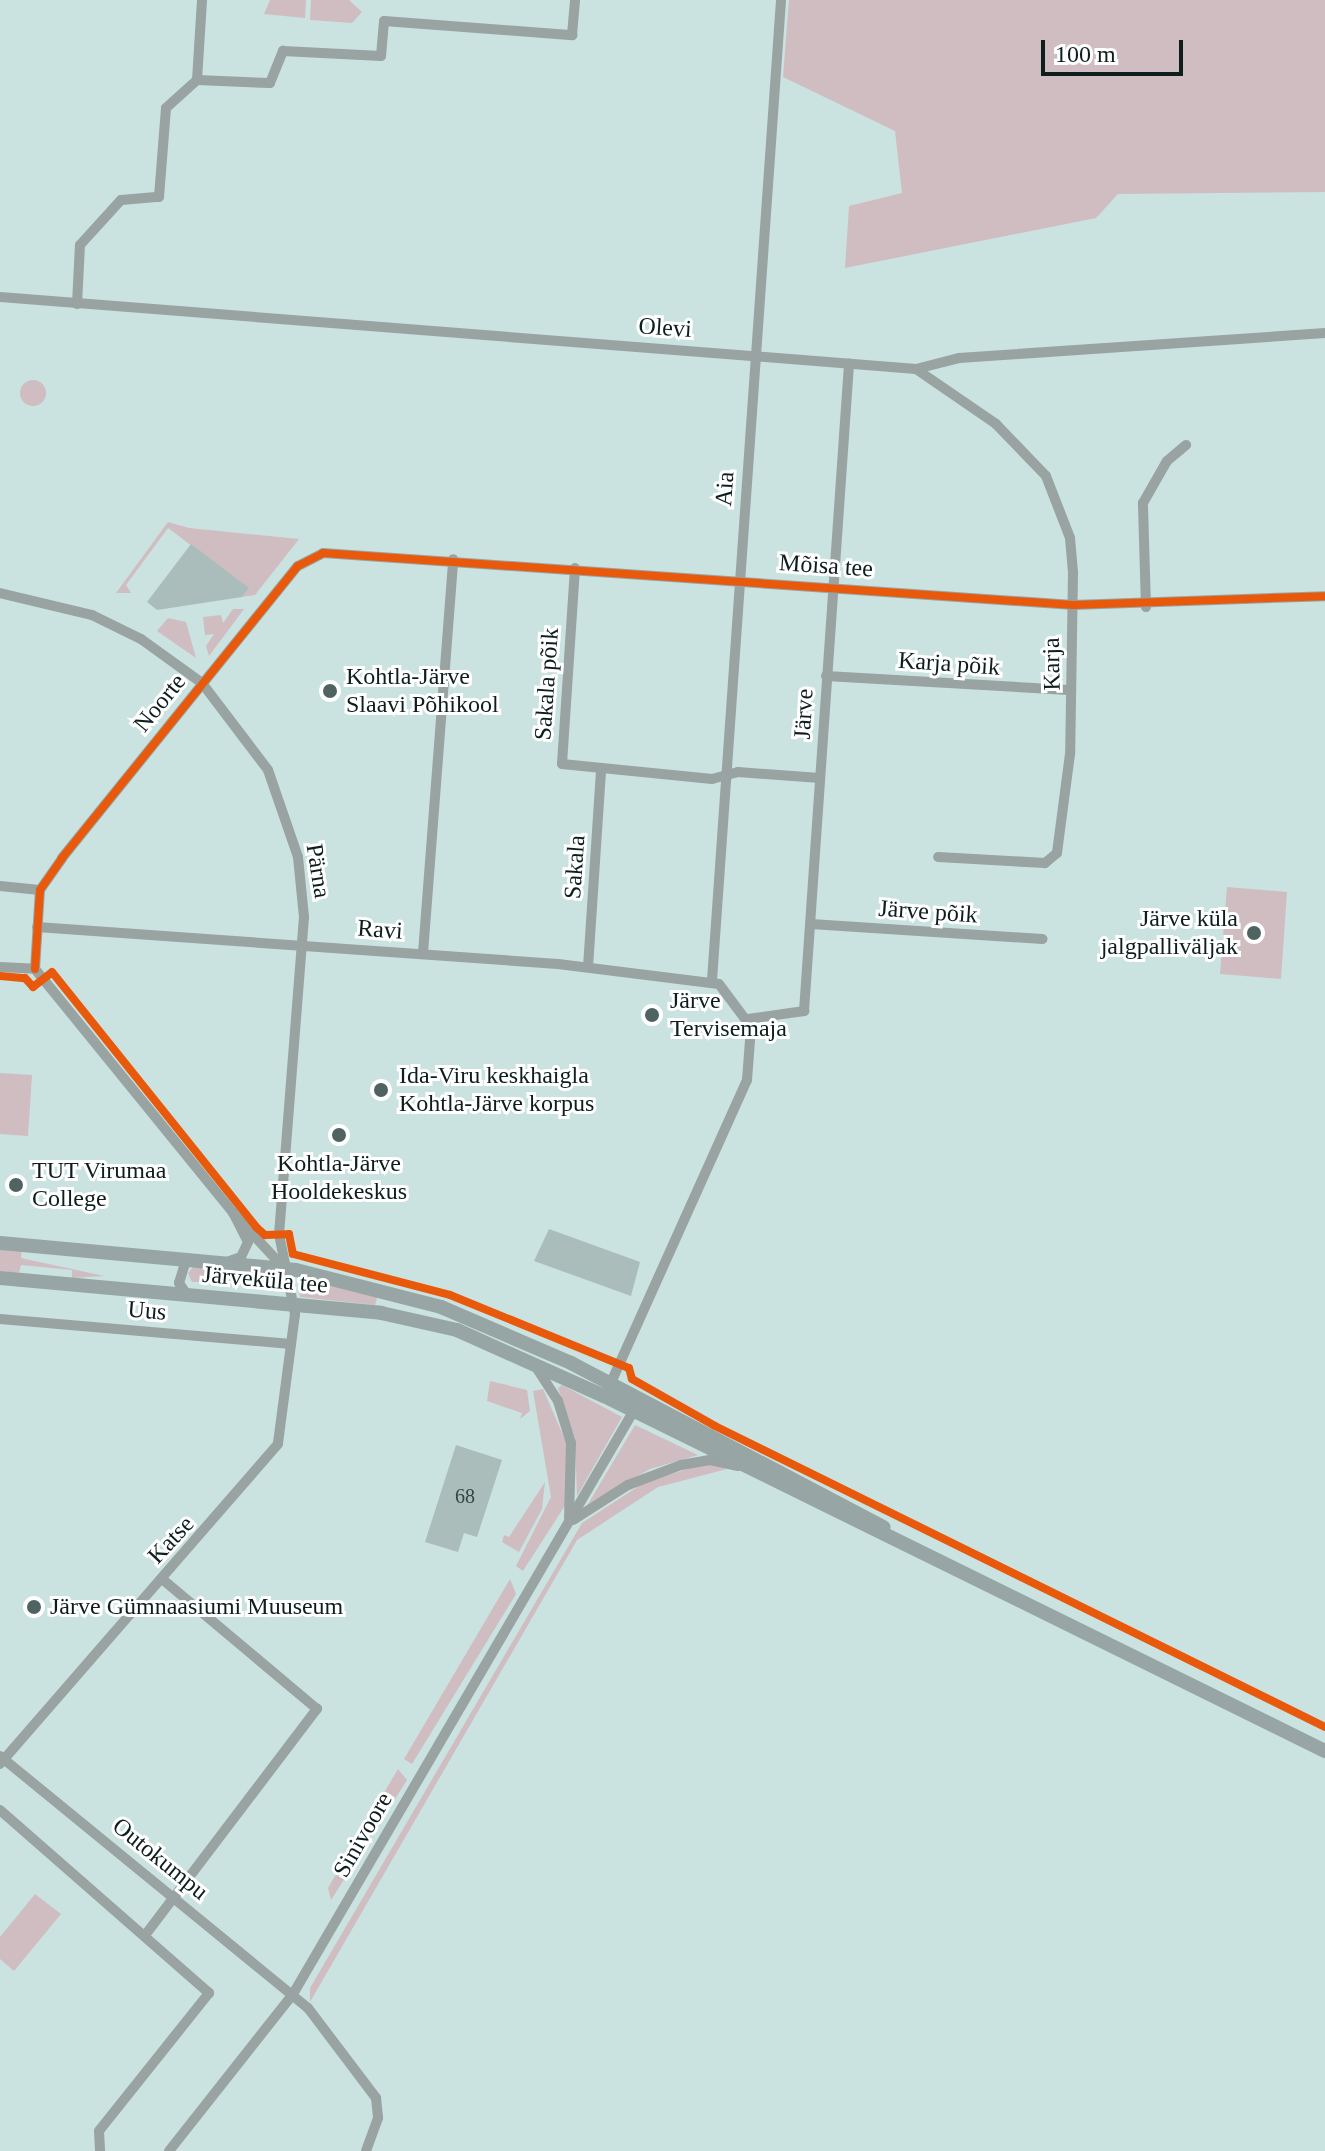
<!DOCTYPE html>
<meta charset="utf-8">
<style>
body{margin:0}
#map{position:relative;width:1325px;height:2151px;overflow:hidden;background:#cae2e0;font-family:Georgia,serif}
div>[style]{position:absolute}
.green>*{inset:0;background:#d0bdc2}
.round{border-radius:50%}
.building>*{inset:0;background:#aabdbb}
.minor>*{height:10px;margin:-5px;padding:0 5px;transform-origin:5px;border-radius:5px;background:#98a3a2}
.major>*{height:14px;margin:-7px;padding:0 7px;transform-origin:7px;border-radius:7px;background:#97a6a4}
.cycleway>*{height:8px;margin:-4px;padding:0 4px;transform-origin:4px;border-radius:4px;background:#e8590c}
.dots>*{width:22px;height:22px;translate:-50% -50%;box-sizing:border-box;border:4px solid #fff;border-radius:50%}
span{translate:-50% -50%;white-space:nowrap;text-align:center;line-height:1.15;-webkit-text-stroke:6px #fff;paint-order:stroke}
.number-label{font-size:20px;color:#344644}
.number-label span{-webkit-text-stroke-width:0}
.street-label{font-size:24px;color:#0d1e1d}
.poi-label{font-size:24px;color:#0d1e1d}
.left{translate:0 -50%;text-align:left}
.right{translate:-100% -50%;text-align:right}
.scale{position:absolute;left:1041px;top:40px;width:142px;height:36px;box-sizing:border-box;border:4px solid #0d1e1d;border-top:0;padding-left:10px;font-size:24px;line-height:28px;white-space:nowrap;color:#0d1e1d;-webkit-text-stroke:6px #fff;paint-order:stroke}
</style>
<div id="map">
<div class="green">
<div style="clip-path:polygon(270px 0,306px 0,305px 18px,264px 14px)"></div>
<div style="clip-path:polygon(311px 0,349px 0,362px 12px,352px 23px,310px 20px)"></div>
<div style="clip-path:polygon(789px 0,1325px 0,1325px 192px,1118px 194px,1096px 218px,845px 268px,849px 206px,902px 193px,895px 131px,783px 77px)"></div>
<div class="round" style="left:20px;top:380px;width:26px;height:26px"></div>
<div style="clip-path:polygon(168px 522px,189px 528px,299px 539px,255px 595px,242px 597px,248px 588px,168px 528px,126px 585px,131px 593px,116px 593px)"></div>
<div style="clip-path:polygon(233px 609px,244px 609px,209px 656px,206px 646px,214px 634px,205px 635px,203px 617px,221px 615px,223px 623px)"></div>
<div style="clip-path:polygon(168px 618px,186px 622px,196px 658px,157px 631px)"></div>
<div style="clip-path:polygon(1227px 887px,1287px 892px,1281px 979px,1220px 974px)"></div>
<div style="clip-path:polygon(0 1073px,32px 1075px,28px 1136px,0 1134px)"></div>
<div style="clip-path:polygon(0 1247px,22px 1249px,21px 1258px,104px 1276px,72px 1278px,72px 1270px,21px 1265px,19px 1273px,0 1271px)"></div>
<div style="clip-path:polygon(195px 1265px,268px 1272px,269px 1289px,248px 1288px,246px 1281px,192px 1282px,188px 1273px)"></div>
<div style="clip-path:polygon(298px 1275px,378px 1295px,375px 1305px,300px 1297px)"></div>
<div style="clip-path:polygon(490px 1381px,527px 1390px,530px 1411px,520px 1419px,522px 1413px,487px 1401px)"></div>
<div style="clip-path:polygon(562px 1385px,622px 1417px,577px 1496px,575px 1438px,558px 1388px)"></div>
<div style="clip-path:polygon(543px 1389px,566px 1442px,566px 1504px,523px 1571px,516px 1566px,551px 1497px,533px 1391px)"></div>
<div style="clip-path:polygon(635px 1425px,698px 1455px,650px 1469px,588px 1504px)"></div>
<div style="clip-path:polygon(705px 1463px,727px 1469px,658px 1487px,577px 1540px,310px 2002px,310px 1988px,582px 1523px,642px 1484px)"></div>
<div style="clip-path:polygon(545px 1482px,542px 1509px,519px 1552px,502px 1542px,504px 1535px,509px 1537px)"></div>
<div style="clip-path:polygon(510px 1579px,516px 1594px,412px 1764px,404px 1759px)"></div>
<div style="clip-path:polygon(398px 1769px,407px 1780px,331px 1900px,328px 1888px)"></div>
<div style="clip-path:polygon(35px 1894px,61px 1914px,14px 1971px,0 1959px,0 1937px)"></div>
</div>
<div class="building">
<div style="clip-path:polygon(191px 544px,249px 588px,242px 597px,157px 610px,147px 602px)"></div>
<div style="clip-path:polygon(549px 1229px,640px 1262px,631px 1296px,534px 1261px)"></div>
<div style="clip-path:polygon(456px 1445px,502px 1460px,477px 1537px,464px 1533px,458px 1552px,425px 1542px)"></div>
</div>
<div class="minor">
<div style="left:197px;top:80px;width:80px;rotate:-86.4deg"></div>
<div style="left:0;top:297px;width:919px;rotate:4.49deg"></div>
<div style="left:916px;top:369px;width:44px;rotate:-14.3deg"></div>
<div style="left:959px;top:358px;width:367px;rotate:-3.9deg"></div>
<div style="left:77px;top:304px;width:59px;rotate:-87.1deg"></div>
<div style="left:80px;top:245px;width:61px;rotate:-47.7deg"></div>
<div style="left:121px;top:200px;width:38px;rotate:-5deg"></div>
<div style="left:159px;top:197px;width:89px;rotate:-85.5deg"></div>
<div style="left:166px;top:108px;width:42px;rotate:-42.1deg"></div>
<div style="left:197px;top:80px;width:73px;rotate:2.4deg"></div>
<div style="left:270px;top:83px;width:35px;rotate:-68deg"></div>
<div style="left:283px;top:51px;width:98px;rotate:2.9deg"></div>
<div style="left:381px;top:56px;width:35px;rotate:-85deg"></div>
<div style="left:384px;top:21px;width:189px;rotate:4.3deg"></div>
<div style="left:572px;top:35px;width:35px;rotate:-85deg"></div>
<div style="left:916px;top:369px;width:97px;rotate:34.5deg"></div>
<div style="left:996px;top:424px;width:72px;rotate:46.1deg"></div>
<div style="left:1046px;top:476px;width:66px;rotate:68.8deg"></div>
<div style="left:1070px;top:538px;width:35px;rotate:85deg"></div>
<div style="left:1073px;top:573px;width:181px;rotate:90.9deg"></div>
<div style="left:1070px;top:754px;width:100px;rotate:97.5deg"></div>
<div style="left:1057px;top:853px;width:16px;rotate:140deg"></div>
<div style="left:1045px;top:863px;width:107px;rotate:-176.8deg"></div>
<div style="left:575px;top:568px;width:196px;rotate:93.8deg"></div>
<div style="left:562px;top:764px;width:151px;rotate:5.7deg"></div>
<div style="left:712px;top:779px;width:27px;rotate:-15deg"></div>
<div style="left:738px;top:772px;width:82px;rotate:4.2deg"></div>
<div style="left:0;top:593px;width:95px;rotate:13.4deg"></div>
<div style="left:92px;top:615px;width:55px;rotate:26.1deg"></div>
<div style="left:141px;top:639px;width:75px;rotate:35.8deg"></div>
<div style="left:202px;top:683px;width:109px;rotate:52.8deg"></div>
<div style="left:268px;top:770px;width:92px;rotate:71deg"></div>
<div style="left:298px;top:857px;width:60px;rotate:84.3deg"></div>
<div style="left:304px;top:917px;width:318px;rotate:94.5deg"></div>
<div style="left:279px;top:1234px;width:82px;rotate:78.7deg"></div>
<div style="left:295px;top:1314px;width:131px;rotate:97.5deg"></div>
<div style="left:278px;top:1444px;width:424px;rotate:131deg"></div>
<div style="left:1146px;top:607px;width:104px;rotate:-91.7deg"></div>
<div style="left:1143px;top:503px;width:48px;rotate:-60.3deg"></div>
<div style="left:1167px;top:461px;width:25px;rotate:-40deg"></div>
<div style="left:826px;top:676px;width:243px;rotate:3.3deg"></div>
<div style="left:0;top:886px;width:40px;rotate:5.7deg"></div>
<div style="left:811px;top:924px;width:232px;rotate:3.7deg"></div>
<div style="left:37px;top:927px;width:522px;rotate:4.06deg"></div>
<div style="left:558px;top:964px;width:162px;rotate:7.1deg"></div>
<div style="left:719px;top:984px;width:54px;rotate:53.3deg"></div>
<div style="left:751px;top:1027px;width:53px;rotate:94.3deg"></div>
<div style="left:747px;top:1080px;width:337px;rotate:114.2deg"></div>
<div style="left:423px;top:953px;width:395px;rotate:-85.6deg"></div>
<div style="left:0;top:967px;width:35px;rotate:3deg"></div>
<div style="left:588px;top:967px;width:197px;rotate:-86.2deg"></div>
<div style="left:35px;top:969px;width:79px;rotate:-86.4deg"></div>
<div style="left:40px;top:890px;width:39px;rotate:-55deg"></div>
<div style="left:62px;top:858px;width:375px;rotate:-51.1deg"></div>
<div style="left:298px;top:566px;width:28px;rotate:-27deg"></div>
<div style="left:323px;top:553px;width:752px;rotate:3.97deg"></div>
<div style="left:1073px;top:605px;width:252px;rotate:-2deg"></div>
<div style="left:35px;top:969px;width:314px;rotate:50.9deg"></div>
<div style="left:712px;top:980px;width:982px;rotate:-85.97deg"></div>
<div style="left:748px;top:1019px;width:57px;rotate:-8.1deg"></div>
<div style="left:804px;top:1011px;width:649px;rotate:-86.02deg"></div>
<div style="left:186px;top:1260px;width:24px;rotate:107deg"></div>
<div style="left:179px;top:1283px;width:14px;rotate:56deg"></div>
<div style="left:227px;top:1262px;width:15px;rotate:-20deg"></div>
<div style="left:241px;top:1257px;width:17px;rotate:-65deg"></div>
<div style="left:248px;top:1242px;width:33px;rotate:-117deg"></div>
<div style="left:233px;top:1213px;width:74px;rotate:47.2deg"></div>
<div style="left:0;top:1319px;width:292px;rotate:4.9deg"></div>
<div style="left:536px;top:1367px;width:40px;rotate:57.1deg"></div>
<div style="left:558px;top:1401px;width:44px;rotate:72.8deg"></div>
<div style="left:571px;top:1443px;width:75px;rotate:91.5deg"></div>
<div style="left:573px;top:1520px;width:65px;rotate:-32.5deg"></div>
<div style="left:628px;top:1485px;width:57px;rotate:-20.7deg"></div>
<div style="left:681px;top:1465px;width:29px;rotate:-10deg"></div>
<div style="left:710px;top:1460px;width:29px;rotate:12deg"></div>
<div style="left:0;top:1756px;width:398px;rotate:39.3deg"></div>
<div style="left:308px;top:2008px;width:113px;rotate:52.9deg"></div>
<div style="left:376px;top:2098px;width:20px;rotate:84deg"></div>
<div style="left:378px;top:2118px;width:35px;rotate:110deg"></div>
<div style="left:0;top:1810px;width:278px;rotate:41.2deg"></div>
<div style="left:209px;top:1993px;width:176px;rotate:128.6deg"></div>
<div style="left:99px;top:2131px;width:20px;rotate:87deg"></div>
<div style="left:146px;top:1934px;width:283px;rotate:-52.8deg"></div>
<div style="left:317px;top:1709px;width:202px;rotate:-140deg"></div>
<div style="left:169px;top:2151px;width:200px;rotate:-51.7deg"></div>
<div style="left:293px;top:1994px;width:682px;rotate:-59.71deg"></div>
</div>
<div class="major">
<div style="left:0;top:1243px;width:297px;rotate:5.2deg"></div>
<div style="left:296px;top:1270px;width:150px;rotate:14.3deg"></div>
<div style="left:441px;top:1307px;width:142px;rotate:23.3deg"></div>
<div style="left:571px;top:1363px;width:353px;rotate:27.7deg"></div>
<div style="left:0;top:1278px;width:383px;rotate:5.2deg"></div>
<div style="left:381px;top:1313px;width:78px;rotate:12.6deg"></div>
<div style="left:457px;top:1330px;width:161px;rotate:24.2deg"></div>
<div style="left:604px;top:1396px;width:804px;rotate:26.21deg"></div>
</div>
<div class="cycleway">
<div style="left:35px;top:969px;width:79px;rotate:-86.4deg"></div>
<div style="left:40px;top:890px;width:39px;rotate:-55deg"></div>
<div style="left:62px;top:858px;width:375px;rotate:-51.1deg"></div>
<div style="left:298px;top:566px;width:28px;rotate:-27deg"></div>
<div style="left:323px;top:553px;width:752px;rotate:3.97deg"></div>
<div style="left:1073px;top:605px;width:252px;rotate:-2deg"></div>
<div style="left:0;top:976px;width:25px;rotate:5deg"></div>
<div style="left:25px;top:978px;width:12px;rotate:48deg"></div>
<div style="left:33px;top:987px;width:24px;rotate:-38deg"></div>
<div style="left:52px;top:972px;width:327px;rotate:51.3deg"></div>
<div style="left:256px;top:1227px;width:12px;rotate:42deg"></div>
<div style="left:265px;top:1235px;width:24px;rotate:-2deg"></div>
<div style="left:289px;top:1234px;width:20px;rotate:79deg"></div>
<div style="left:293px;top:1254px;width:162px;rotate:14.6deg"></div>
<div style="left:450px;top:1295px;width:193px;rotate:22.2deg"></div>
<div style="left:629px;top:1368px;width:11px;rotate:75deg"></div>
<div style="left:632px;top:1379px;width:95px;rotate:29.5deg"></div>
<div style="left:715px;top:1426px;width:680px;rotate:26.26deg"></div>
</div>
<div class="dots">
<div style="left:330px;top:691px;background:#4f6361"></div>
<div style="left:1254px;top:933px;background:#4f6361"></div>
<div style="left:652px;top:1015px;background:#4f6361"></div>
<div style="left:381px;top:1090px;background:#4f6361"></div>
<div style="left:339px;top:1135px;background:#4f6361"></div>
<div style="left:16px;top:1185px;background:#4f6361"></div>
<div style="left:34px;top:1607px;background:#4f6361"></div>
</div>
<div class="number-label">
<span style="left:465px;top:1496px">68</span>
</div>
<div class="street-label">
<span style="left:665px;top:328px;rotate:4deg">Olevi</span>
<span style="left:725px;top:489px;rotate:-86deg">Aia</span>
<span style="left:826px;top:566px;rotate:4deg">Mõisa tee</span>
<span style="left:949px;top:664px;rotate:4deg">Karja põik</span>
<span style="left:1052px;top:664px;rotate:-91deg">Karja</span>
<span style="left:547px;top:684px;rotate:-86deg">Sakala põik</span>
<span style="left:160px;top:703px;rotate:-51deg">Noorte</span>
<span style="left:804px;top:714px;rotate:-87deg">Järve</span>
<span style="left:575px;top:867px;rotate:-86deg">Sakala</span>
<span style="left:318px;top:871px;rotate:81deg">Pärna</span>
<span style="left:928px;top:912px;rotate:4deg">Järve põik</span>
<span style="left:380px;top:930px;rotate:4deg">Ravi</span>
<span style="left:265px;top:1280px;rotate:5deg">Järveküla tee</span>
<span style="left:147px;top:1311px;rotate:5deg">Uus</span>
<span style="left:171px;top:1540px;rotate:-47deg">Katse</span>
<span style="left:363px;top:1835px;rotate:-60deg">Sinivoore</span>
<span style="left:160px;top:1859px;rotate:39deg">Outokumpu</span>
</div>
<div class="poi-label">
<span class="left" style="left:346px;top:691px">Kohtla-Järve<br>Slaavi Põhikool</span>
<span class="right" style="left:1238px;top:933px">Järve küla<br>jalgpalliväljak</span>
<span class="left" style="left:670px;top:1015px">Järve<br>Tervisemaja</span>
<span class="left" style="left:399px;top:1090px">Ida-Viru keskhaigla<br>Kohtla-Järve korpus</span>
<span style="left:339px;top:1178px">Kohtla-Järve<br>Hooldekeskus</span>
<span class="left" style="left:32px;top:1185px">TUT Virumaa<br>College</span>
<span class="left" style="left:50px;top:1607px">Järve Gümnaasiumi Muuseum</span>
</div>
<div class="scale">100 m</div>
</div>
